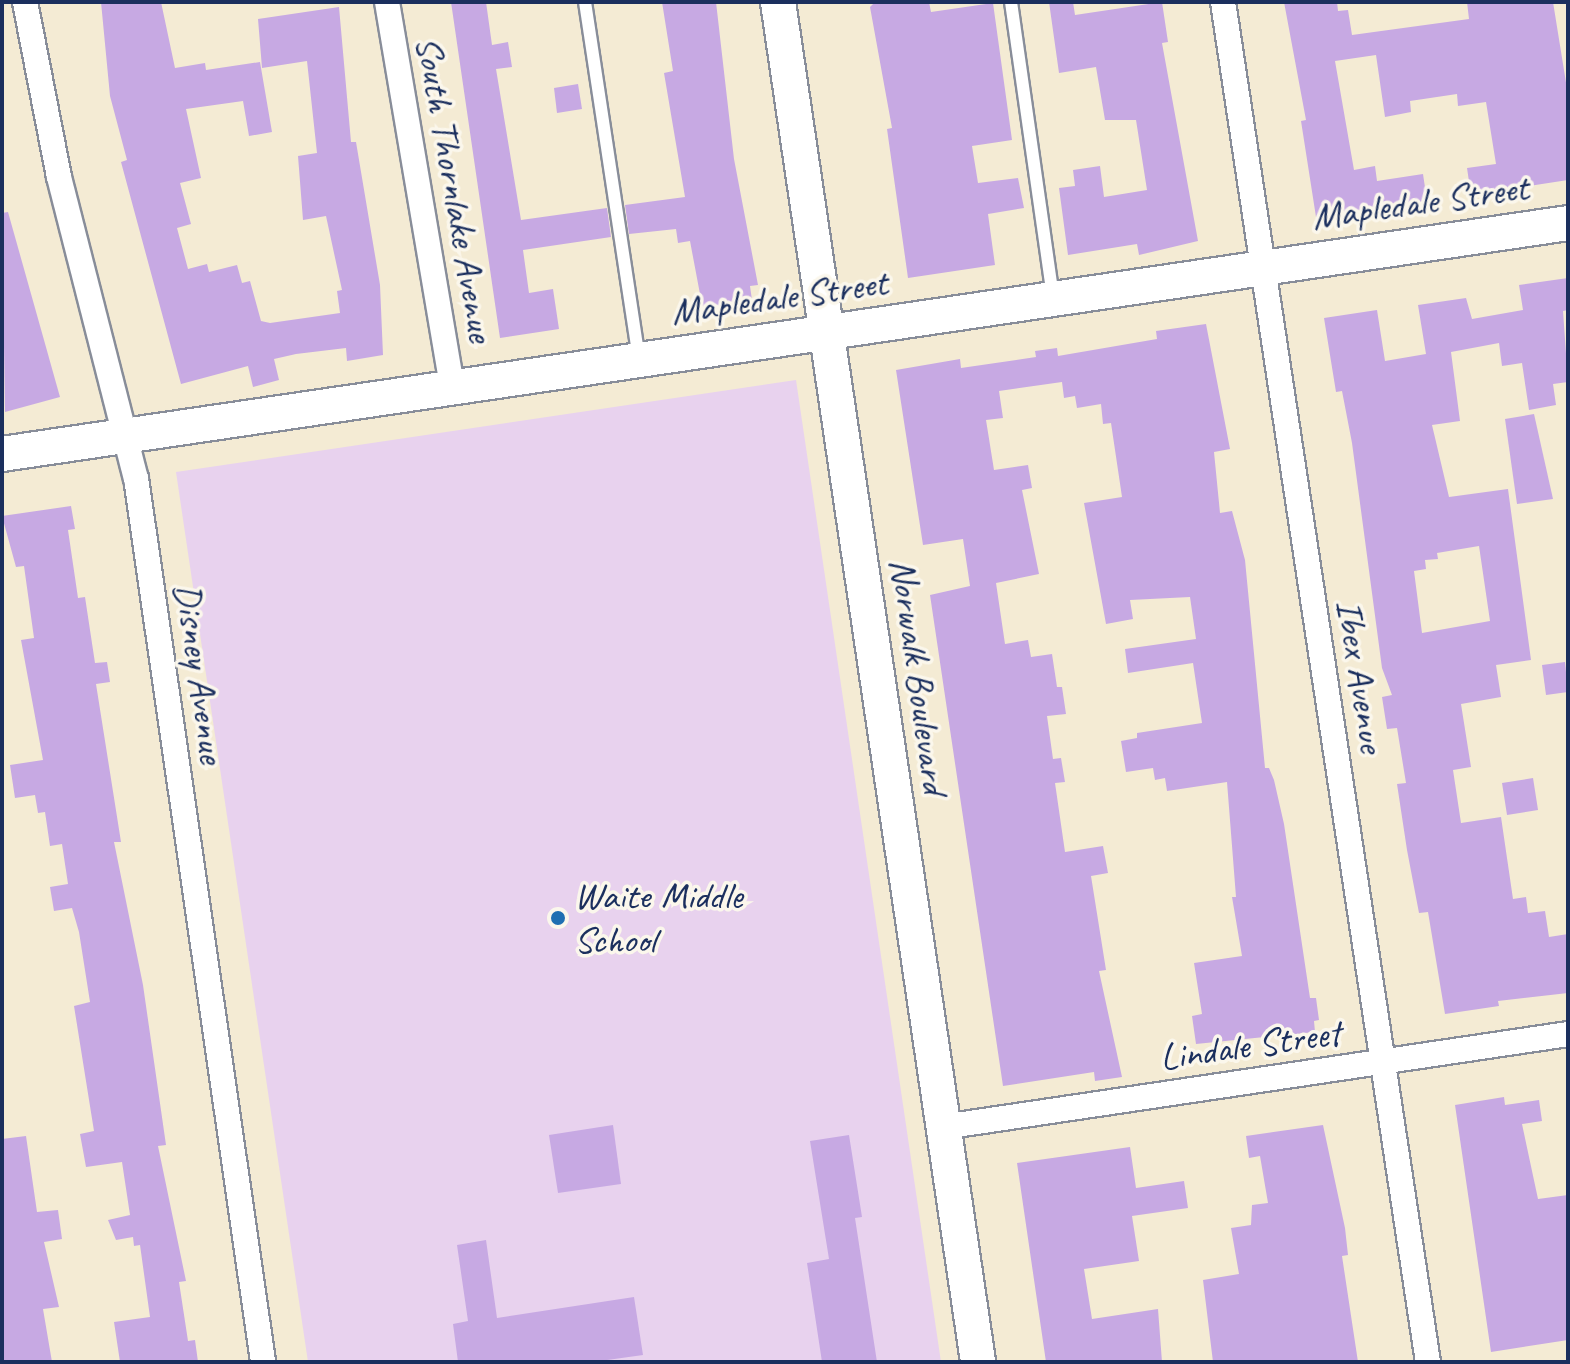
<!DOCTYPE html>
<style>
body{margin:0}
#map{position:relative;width:1570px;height:1364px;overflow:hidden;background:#f4ebd4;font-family:Caveat,sans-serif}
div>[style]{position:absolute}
.built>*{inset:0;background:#e8d2ee}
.building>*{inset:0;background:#c7a9e3}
.roads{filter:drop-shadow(2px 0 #888d99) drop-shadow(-2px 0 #888d99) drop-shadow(0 2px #888d99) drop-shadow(0 -2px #888d99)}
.lane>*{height:12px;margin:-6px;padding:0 6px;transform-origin:6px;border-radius:6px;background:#fff}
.street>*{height:24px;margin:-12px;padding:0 12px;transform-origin:12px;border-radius:12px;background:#fff}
.secondary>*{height:34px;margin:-17px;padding:0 17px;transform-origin:17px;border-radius:17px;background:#fff}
.dots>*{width:22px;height:22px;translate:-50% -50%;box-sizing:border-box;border:4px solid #fbf7ec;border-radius:50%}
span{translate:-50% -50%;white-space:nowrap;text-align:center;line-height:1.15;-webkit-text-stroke:7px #fbf7ec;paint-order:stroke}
.street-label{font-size:38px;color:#1b2f5e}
.poi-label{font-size:38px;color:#1b2f5e}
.left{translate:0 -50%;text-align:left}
.frame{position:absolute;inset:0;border:4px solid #1b2f5e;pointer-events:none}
</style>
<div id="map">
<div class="built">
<div style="clip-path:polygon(796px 380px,941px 1362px,308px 1362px,176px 472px)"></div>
</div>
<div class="building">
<div style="clip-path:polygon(101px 2px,161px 2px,175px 68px,205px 63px,206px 70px,260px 62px,272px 132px,249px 136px,243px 101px,186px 109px,201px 178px,180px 183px,191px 224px,177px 228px,188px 269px,207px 264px,209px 272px,237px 265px,242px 283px,250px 281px,261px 321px,270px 323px,340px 313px,337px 291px,342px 290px,326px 216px,303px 220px,298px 156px,317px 153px,307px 61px,262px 68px,258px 19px,339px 7px,351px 142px,356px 142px,380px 285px,383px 355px,347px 361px,346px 348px,296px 354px,274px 359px,279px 380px,253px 387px,248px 366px,181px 384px,121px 162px,127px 160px,110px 96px)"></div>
<div style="clip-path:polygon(451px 2px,486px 2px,492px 45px,508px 42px,512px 67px,496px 69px,521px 220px,607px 208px,611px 237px,523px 250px,529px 293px,553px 289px,559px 329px,500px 338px)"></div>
<div style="clip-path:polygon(662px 2px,716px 2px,734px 159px,758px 285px,750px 286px,752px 300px,703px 310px,690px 241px,678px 243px,676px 229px,629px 234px,625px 205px,685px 197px,664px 73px,673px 71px)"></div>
<div style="clip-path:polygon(875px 2px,929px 2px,931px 12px,993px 3px,1012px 140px,972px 146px,978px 183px,1018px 178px,1024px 208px,988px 214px,995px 265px,908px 278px,887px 129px,892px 128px,870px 7px)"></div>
<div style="clip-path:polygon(1049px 2px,1073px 2px,1075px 15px,1162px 2px,1168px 42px,1162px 43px,1198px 241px,1139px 255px,1137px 244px,1068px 255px,1059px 188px,1075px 186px,1073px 170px,1100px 166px,1104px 197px,1147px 190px,1136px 120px,1105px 120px,1096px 67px,1059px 73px)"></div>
<div style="clip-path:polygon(1284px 2px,1337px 2px,1338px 11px,1348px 10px,1352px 35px,1469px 19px,1467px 2px,1553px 2px,1568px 95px,1568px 180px,1471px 195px,1467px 168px,1496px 164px,1486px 102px,1458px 106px,1457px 94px,1410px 101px,1411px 112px,1385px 117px,1376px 55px,1335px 61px,1354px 170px,1375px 166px,1377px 181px,1423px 174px,1427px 201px,1316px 217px,1301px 121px,1306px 120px)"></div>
<div style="clip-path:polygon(578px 84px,582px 109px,557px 113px,554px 88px)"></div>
<div style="clip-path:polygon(8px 212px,60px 397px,5px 412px,2px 213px)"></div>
<div style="clip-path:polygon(evenodd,1568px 278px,1568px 310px,1563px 311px,1568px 382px,1553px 384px,1556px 405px,1529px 410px,1522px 363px,1502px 366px,1499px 343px,1451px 352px,1460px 421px,1432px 425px,1449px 497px,1508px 489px,1531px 660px,1496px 665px,1501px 697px,1461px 704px,1471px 767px,1453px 770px,1461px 823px,1501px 817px,1513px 899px,1526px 897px,1528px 913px,1545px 911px,1549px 937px,1568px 934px,1568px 993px,1498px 1001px,1499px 1006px,1445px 1014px,1428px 912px,1419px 913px,1407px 850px,1397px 784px,1406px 783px,1397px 728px,1387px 729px,1382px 697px,1392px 695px,1382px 668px,1352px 443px,1342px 391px,1336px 392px,1324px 318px,1377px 310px,1385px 361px,1426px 354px,1418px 305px,1466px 298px,1472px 319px,1523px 310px,1519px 285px,1568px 278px,1479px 546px,1490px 621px,1422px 633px,1414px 571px,1426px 569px,1425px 560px,1438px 559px,1437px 553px,1479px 546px)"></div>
<div style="clip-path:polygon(1206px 324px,1230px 449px,1214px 452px,1220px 513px,1232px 511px,1245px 560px,1265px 768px,1269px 768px,1274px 780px,1284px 824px,1310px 998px,1316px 998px,1319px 1020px,1314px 1021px,1315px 1032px,1196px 1044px,1192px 1016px,1202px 1014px,1194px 963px,1242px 956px,1232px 897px,1236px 897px,1227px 782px,1167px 791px,1165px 778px,1155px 780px,1153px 768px,1126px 772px,1121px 741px,1137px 738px,1137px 733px,1202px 723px,1193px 663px,1128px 673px,1125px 649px,1196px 639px,1190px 597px,1130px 600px,1133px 619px,1106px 624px,1084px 503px,1122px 497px,1111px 423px,1103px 424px,1101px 404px,1077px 408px,1075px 396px,1064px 398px,1062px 382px,999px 391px,1003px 418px,986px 420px,994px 470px,1028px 465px,1032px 488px,1022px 490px,1039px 574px,996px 583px,1005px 644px,1028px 640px,1031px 657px,1052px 654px,1057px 687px,1062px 687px,1066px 714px,1047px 716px,1053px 759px,1061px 758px,1065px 782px,1055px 783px,1065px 852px,1103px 846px,1108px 873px,1091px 876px,1106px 970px,1099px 971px,1122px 1077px,1095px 1081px,1094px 1072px,1003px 1086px,930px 595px,970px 586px,963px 539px,923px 545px,896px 370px,960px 359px,961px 368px,1036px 357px,1035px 351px,1057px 348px,1058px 356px,1157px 339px,1156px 331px)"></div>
<div style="clip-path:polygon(1534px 414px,1553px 499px,1517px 504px,1505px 419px)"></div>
<div style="clip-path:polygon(71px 506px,75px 529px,68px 530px,78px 598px,85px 597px,95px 663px,107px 662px,110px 682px,96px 684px,121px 842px,114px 842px,143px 985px,166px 1145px,158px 1146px,186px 1281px,179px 1282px,188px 1341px,195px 1340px,198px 1362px,120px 1362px,114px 1322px,150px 1317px,140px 1245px,134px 1246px,133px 1237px,116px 1240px,108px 1220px,130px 1215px,122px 1162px,86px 1167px,80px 1134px,94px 1131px,74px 1006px,90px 1002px,79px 932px,72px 908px,54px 911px,50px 887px,68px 884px,62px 844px,50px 846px,45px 812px,38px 813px,35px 795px,15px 798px,10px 765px,43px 760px,21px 640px,34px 638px,24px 566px,16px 567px,2px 516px)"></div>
<div style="clip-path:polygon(1565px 662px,1568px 692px,1546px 695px,1542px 665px)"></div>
<div style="clip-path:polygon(1533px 778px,1538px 810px,1507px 815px,1502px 783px)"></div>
<div style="clip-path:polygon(1504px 1097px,1505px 1105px,1539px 1100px,1542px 1121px,1522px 1124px,1538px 1199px,1568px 1195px,1568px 1340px,1491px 1352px,1455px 1105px)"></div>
<div style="clip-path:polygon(613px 1125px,621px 1184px,558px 1193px,549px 1135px)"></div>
<div style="clip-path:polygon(1323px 1125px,1345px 1228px,1348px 1255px,1342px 1256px,1358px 1362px,1213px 1362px,1203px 1280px,1239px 1274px,1231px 1228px,1251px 1225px,1252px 1205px,1268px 1203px,1260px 1156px,1249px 1158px,1246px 1136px)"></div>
<div style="clip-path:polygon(849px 1135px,862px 1217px,855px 1218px,877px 1362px,822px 1362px,807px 1263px,829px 1259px,810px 1141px)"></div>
<div style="clip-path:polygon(26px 1136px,37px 1212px,58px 1210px,62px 1239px,44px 1242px,59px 1307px,43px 1309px,52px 1362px,2px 1362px,2px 1139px)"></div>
<div style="clip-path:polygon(1130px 1147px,1136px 1188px,1184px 1181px,1188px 1208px,1132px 1216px,1139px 1261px,1084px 1269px,1092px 1319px,1158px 1309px,1162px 1362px,1046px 1362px,1017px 1163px)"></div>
<div style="clip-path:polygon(486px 1240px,497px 1318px,634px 1297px,643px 1355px,593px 1362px,458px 1362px,453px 1324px,468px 1321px,457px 1245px)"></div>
</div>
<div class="roads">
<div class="lane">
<div style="left:585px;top:2px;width:361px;rotate:81.4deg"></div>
<div style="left:1011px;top:2px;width:297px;rotate:81.9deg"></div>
</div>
<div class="street">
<div style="left:25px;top:2px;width:178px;rotate:79deg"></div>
<div style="left:59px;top:177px;width:311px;rotate:75.7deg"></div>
<div style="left:136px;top:478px;width:893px;rotate:81.82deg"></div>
<div style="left:387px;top:2px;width:391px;rotate:80.4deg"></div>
<div style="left:1223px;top:2px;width:1375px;rotate:81.43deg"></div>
<div style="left:943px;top:1127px;width:632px;rotate:-8.46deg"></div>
</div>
<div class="secondary">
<div style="left:778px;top:2px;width:1375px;rotate:81.63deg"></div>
<div style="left:2px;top:454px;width:1583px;rotate:-8.39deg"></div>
</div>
</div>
<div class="dots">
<div style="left:558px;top:918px;background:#1f6fb2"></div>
</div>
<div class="street-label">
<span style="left:455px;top:189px;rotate:80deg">South Thornlake Avenue</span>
<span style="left:1420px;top:202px;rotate:-8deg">Mapledale Street</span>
<span style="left:779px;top:297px;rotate:-8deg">Mapledale Street</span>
<span style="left:200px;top:673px;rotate:82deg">Disney Avenue</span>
<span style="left:919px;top:676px;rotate:82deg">Norwalk Boulevard</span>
<span style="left:1361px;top:676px;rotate:81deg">Ibex Avenue</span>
<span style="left:1250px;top:1045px;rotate:-8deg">Lindale Street</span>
</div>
<div class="poi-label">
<span class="left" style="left:574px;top:918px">Waite Middle<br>School</span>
</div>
<div class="frame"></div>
</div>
